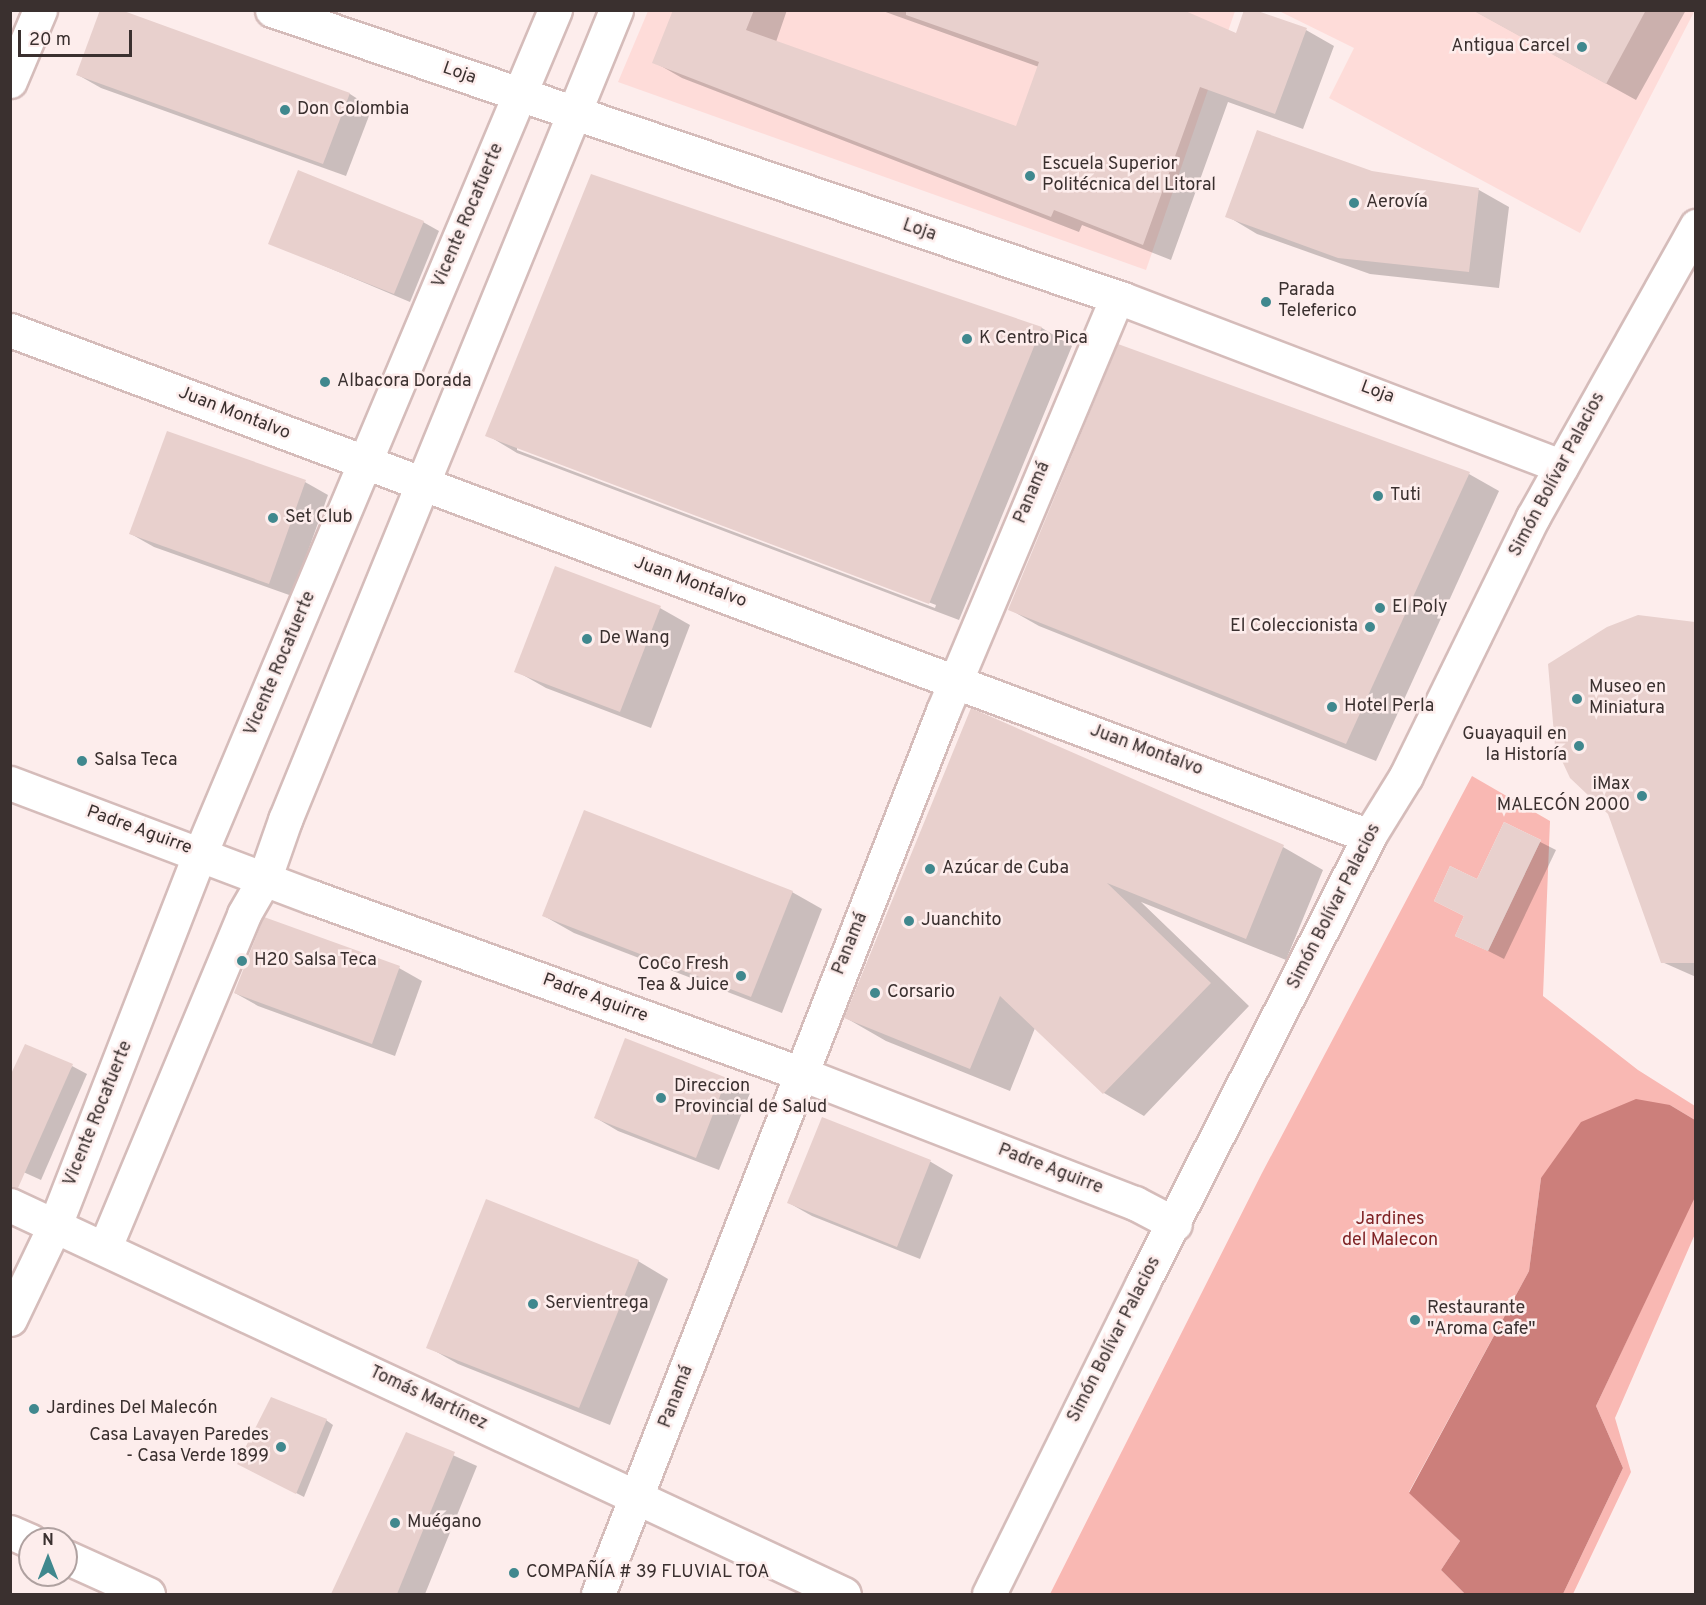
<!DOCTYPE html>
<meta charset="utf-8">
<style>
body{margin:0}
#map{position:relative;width:1706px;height:1605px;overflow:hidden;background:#fdedec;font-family:Overpass,sans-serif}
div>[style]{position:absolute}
.built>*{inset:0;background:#fedcd9}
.green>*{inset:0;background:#f9b8b3}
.water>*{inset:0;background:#cc7f7b}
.shadow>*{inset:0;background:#0003}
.building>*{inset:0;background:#e8d0cd}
.roads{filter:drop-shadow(2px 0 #d5bcba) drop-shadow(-2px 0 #d5bcba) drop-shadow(0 2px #d5bcba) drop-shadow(0 -2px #d5bcba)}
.minor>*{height:33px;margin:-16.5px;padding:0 16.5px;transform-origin:16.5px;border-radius:16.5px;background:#fff}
.major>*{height:33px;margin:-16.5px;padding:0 16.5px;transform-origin:16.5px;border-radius:16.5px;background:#fff}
.dots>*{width:16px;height:16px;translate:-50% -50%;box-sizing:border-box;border:3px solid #fdedec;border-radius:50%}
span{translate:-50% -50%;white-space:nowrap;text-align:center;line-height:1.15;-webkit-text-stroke:5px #fdedec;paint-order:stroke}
.poi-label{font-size:18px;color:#3a302f}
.right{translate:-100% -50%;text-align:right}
.left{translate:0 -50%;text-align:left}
.street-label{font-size:18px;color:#3a302f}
.park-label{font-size:18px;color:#7f2325}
.frame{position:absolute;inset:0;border:12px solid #3a302f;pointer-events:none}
.north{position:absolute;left:18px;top:1527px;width:60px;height:60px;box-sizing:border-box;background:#fdedec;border:2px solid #afa1a0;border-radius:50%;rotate:0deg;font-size:16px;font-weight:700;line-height:24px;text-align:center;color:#3a302f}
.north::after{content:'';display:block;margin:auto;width:21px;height:27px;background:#40888e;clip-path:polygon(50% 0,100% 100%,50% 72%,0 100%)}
.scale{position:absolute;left:18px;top:30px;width:114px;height:27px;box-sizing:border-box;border:3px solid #3a302f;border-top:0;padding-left:8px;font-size:18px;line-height:21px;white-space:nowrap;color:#3a302f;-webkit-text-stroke:4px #fdedec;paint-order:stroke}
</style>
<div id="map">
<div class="built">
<div style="clip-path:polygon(1695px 10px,1580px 233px,1329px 98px,1354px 48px,1279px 11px)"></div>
<div style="clip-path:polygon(648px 11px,1235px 11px,1146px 270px,618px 82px)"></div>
</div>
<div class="green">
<div style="clip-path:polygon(evenodd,1472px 776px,1550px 821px,1543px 996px,1638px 1070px,1695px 1106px,1695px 1120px,1670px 1105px,1541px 1178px,1529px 1271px,1409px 1492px,1460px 1541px,1441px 1570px,1465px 1594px,1050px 1594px,1262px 1173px,1472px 776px,1504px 822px,1541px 840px,1488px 951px,1455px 936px,1464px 916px,1434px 901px,1450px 866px,1477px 879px,1504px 822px)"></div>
<div style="clip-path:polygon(1695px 1195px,1695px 1234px,1615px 1418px,1631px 1472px,1573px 1594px,1563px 1594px,1623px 1468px,1596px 1406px)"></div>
</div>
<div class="water">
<div style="clip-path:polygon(1636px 1099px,1670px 1105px,1695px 1120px,1696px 1195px,1596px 1406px,1623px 1468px,1563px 1594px,1465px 1594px,1441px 1570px,1460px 1541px,1409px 1493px,1529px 1271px,1541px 1178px,1581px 1122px)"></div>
</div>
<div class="shadow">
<div style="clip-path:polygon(117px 10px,350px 94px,372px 108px,346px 176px,101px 88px,78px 75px)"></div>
<div style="clip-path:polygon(675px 10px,787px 10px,776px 42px,1017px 128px,1039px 67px,880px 10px,1179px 10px,1237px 35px,1306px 30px,1334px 46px,1303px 129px,1228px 102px,1171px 260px,1082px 225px,1079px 232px,682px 78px,654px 62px)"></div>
<div style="clip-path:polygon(1473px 10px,1686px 10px,1636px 100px)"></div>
<div style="clip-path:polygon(1372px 172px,1479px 190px,1509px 207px,1499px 288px,1370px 274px,1257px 234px,1227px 216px)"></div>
<div style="clip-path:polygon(evenodd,591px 176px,1042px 328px,1072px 346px,959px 620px,517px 453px,487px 435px,591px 176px,517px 446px,936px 605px,935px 608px,517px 450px,517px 446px)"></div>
<div style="clip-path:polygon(423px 222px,439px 231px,410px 302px,270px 243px)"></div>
<div style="clip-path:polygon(1119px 346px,1469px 474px,1499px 491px,1376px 761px,1039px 626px,1009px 609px)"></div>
<div style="clip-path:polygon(168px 433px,305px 482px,328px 495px,292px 596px,154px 547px,131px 534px)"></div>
<div style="clip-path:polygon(660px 608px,690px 625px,651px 728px,546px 688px,516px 671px)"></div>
<div style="clip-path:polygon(1604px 631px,1696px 641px,1696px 977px,1662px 962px)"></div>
<div style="clip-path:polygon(972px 710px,1283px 847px,1323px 870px,1286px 960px,1141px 902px,1249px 1006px,1144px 1116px,1104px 1093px,1035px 1028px,1010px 1091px,886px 1041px,846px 1018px)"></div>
<div style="clip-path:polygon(1505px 824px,1556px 850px,1504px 959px,1457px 935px)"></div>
<div style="clip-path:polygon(792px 892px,822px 909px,782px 1013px,574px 933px,544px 916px)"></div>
<div style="clip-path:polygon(265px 919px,399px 968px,422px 981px,395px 1056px,258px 1006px,235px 993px)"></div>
<div style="clip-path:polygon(626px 1040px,727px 1079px,750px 1093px,719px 1170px,618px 1131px,596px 1118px)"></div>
<div style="clip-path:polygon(72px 1066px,87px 1074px,41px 1180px,10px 1166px)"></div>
<div style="clip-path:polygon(823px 1119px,931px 1162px,953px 1175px,920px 1259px,812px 1216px,789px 1203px)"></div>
<div style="clip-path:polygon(638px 1261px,668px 1279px,610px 1425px,458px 1364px,428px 1347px)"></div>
<div style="clip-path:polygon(326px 1420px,333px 1425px,304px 1497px,246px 1467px)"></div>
<div style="clip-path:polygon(406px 1434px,477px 1466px,425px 1594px,333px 1594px)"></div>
</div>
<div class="building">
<div style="clip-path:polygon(100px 10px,121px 10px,350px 93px,323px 164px,76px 75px)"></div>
<div style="clip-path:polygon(673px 10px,754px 10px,746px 30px,1016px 126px,1039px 62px,906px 15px,906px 10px,1183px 10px,1236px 33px,1244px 10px,1255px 10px,1307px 28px,1275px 114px,1200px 87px,1143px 245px,1054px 210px,1051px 217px,652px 63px)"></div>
<div style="clip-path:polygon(1472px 10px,1646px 10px,1606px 84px)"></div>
<div style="clip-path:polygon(1257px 130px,1372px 171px,1479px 188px,1469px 272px,1338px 258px,1225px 217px)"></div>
<div style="clip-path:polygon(298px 170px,424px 221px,394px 294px,268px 244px)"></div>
<div style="clip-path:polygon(591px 174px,1042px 327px,929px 604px,485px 436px)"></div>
<div style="clip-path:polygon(1118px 344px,1470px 472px,1346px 744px,1008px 610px)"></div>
<div style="clip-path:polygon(167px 431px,306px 480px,269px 584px,129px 534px)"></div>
<div style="clip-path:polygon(555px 566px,661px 606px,620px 712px,514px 672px)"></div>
<div style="clip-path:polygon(1638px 615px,1695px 622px,1695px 963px,1661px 963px,1608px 814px,1570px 778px,1555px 746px,1548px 664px,1607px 627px)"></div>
<div style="clip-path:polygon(971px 708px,1284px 845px,1246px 939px,1107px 883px,1211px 983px,1103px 1094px,1000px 996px,970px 1069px,844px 1018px)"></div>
<div style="clip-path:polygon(584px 810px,793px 891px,751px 997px,542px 916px)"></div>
<div style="clip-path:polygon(1504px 822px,1541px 840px,1488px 951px,1455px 936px,1464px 916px,1434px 901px,1450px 866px,1477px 879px)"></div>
<div style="clip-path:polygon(264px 917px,400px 966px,372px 1044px,234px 993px)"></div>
<div style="clip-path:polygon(625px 1038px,727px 1078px,696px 1158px,594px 1118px)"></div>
<div style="clip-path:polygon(25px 1044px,73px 1064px,18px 1188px,10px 1187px,10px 1076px)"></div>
<div style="clip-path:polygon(822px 1117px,931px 1160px,897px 1247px,787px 1203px)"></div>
<div style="clip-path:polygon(486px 1199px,639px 1260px,579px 1408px,426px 1348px)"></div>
<div style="clip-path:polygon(271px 1397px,327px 1419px,296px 1494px,237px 1464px)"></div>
<div style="clip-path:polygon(406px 1432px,455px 1452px,397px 1594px,331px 1594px)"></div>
</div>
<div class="roads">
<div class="minor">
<div style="left:10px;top:81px;width:77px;rotate:-67.1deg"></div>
<div style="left:10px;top:330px;width:1450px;rotate:20.42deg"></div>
<div style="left:10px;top:1205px;width:920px;rotate:25.01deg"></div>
<div style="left:105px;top:1247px;width:361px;rotate:-67.3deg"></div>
<div style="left:244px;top:914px;width:39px;rotate:-60deg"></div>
<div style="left:264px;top:880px;width:64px;rotate:-70.7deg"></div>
<div style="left:285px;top:820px;width:875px;rotate:-67.77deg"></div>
<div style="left:10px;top:1319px;width:104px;rotate:-64.4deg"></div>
<div style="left:55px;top:1225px;width:398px;rotate:-68.7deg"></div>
<div style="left:200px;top:854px;width:916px;rotate:-67.19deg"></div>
<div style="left:10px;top:1532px;width:22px;rotate:24deg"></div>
<div style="left:66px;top:1557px;width:90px;rotate:24.3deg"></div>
<div style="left:598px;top:1594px;width:948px;rotate:-68.66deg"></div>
<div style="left:943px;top:711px;width:448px;rotate:-67.2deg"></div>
</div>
<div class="major">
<div style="left:272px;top:10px;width:899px;rotate:18.76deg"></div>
<div style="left:1123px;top:299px;width:469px;rotate:20.9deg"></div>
<div style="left:10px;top:783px;width:323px;rotate:20.7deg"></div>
<div style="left:312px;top:897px;width:521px;rotate:19.86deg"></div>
<div style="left:802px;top:1074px;width:357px;rotate:21.2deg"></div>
<div style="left:1135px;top:1203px;width:45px;rotate:27.7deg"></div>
<div style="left:989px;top:1594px;width:348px;rotate:-63.7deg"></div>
<div style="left:1143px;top:1282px;width:500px;rotate:-63.1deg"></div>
<div style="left:1369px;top:836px;width:70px;rotate:-58.3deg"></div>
<div style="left:1406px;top:776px;width:288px;rotate:-63.9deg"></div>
<div style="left:1533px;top:517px;width:334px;rotate:-60.7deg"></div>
</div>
</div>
<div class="dots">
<div style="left:1582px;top:47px;background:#40888e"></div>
<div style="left:285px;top:110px;background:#40888e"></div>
<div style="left:1030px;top:176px;background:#40888e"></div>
<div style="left:1354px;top:203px;background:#40888e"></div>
<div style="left:1266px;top:302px;background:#40888e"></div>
<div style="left:967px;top:339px;background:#40888e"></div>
<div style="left:325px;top:382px;background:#40888e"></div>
<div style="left:1378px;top:496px;background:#40888e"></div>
<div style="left:273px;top:518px;background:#40888e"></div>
<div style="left:1380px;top:608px;background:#40888e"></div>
<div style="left:1370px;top:627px;background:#40888e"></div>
<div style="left:587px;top:639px;background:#40888e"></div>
<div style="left:1577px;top:699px;background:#40888e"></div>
<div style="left:1332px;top:707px;background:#40888e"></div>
<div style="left:1579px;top:746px;background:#40888e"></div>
<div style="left:82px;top:761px;background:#40888e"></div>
<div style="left:1642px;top:796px;background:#40888e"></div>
<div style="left:930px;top:869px;background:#40888e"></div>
<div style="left:909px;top:921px;background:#40888e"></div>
<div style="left:242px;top:961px;background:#40888e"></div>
<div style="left:741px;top:976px;background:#40888e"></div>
<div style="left:875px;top:993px;background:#40888e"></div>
<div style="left:661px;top:1098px;background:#40888e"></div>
<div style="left:533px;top:1304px;background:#40888e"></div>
<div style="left:1415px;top:1320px;background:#40888e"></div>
<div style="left:34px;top:1409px;background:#40888e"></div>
<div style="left:281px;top:1447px;background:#40888e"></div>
<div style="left:395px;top:1523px;background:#40888e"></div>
<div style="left:514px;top:1573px;background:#40888e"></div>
</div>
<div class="poi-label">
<span class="right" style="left:1570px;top:47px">Antigua Carcel</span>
<span class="left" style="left:297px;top:110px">Don Colombia</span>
<span class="left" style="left:1042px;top:176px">Escuela Superior<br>Politécnica del Litoral</span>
<span class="left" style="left:1366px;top:203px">Aerovía</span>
<span class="left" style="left:1278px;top:302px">Parada<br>Teleferico</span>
<span class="left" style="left:979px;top:339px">K Centro Pica</span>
<span class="left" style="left:337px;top:382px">Albacora Dorada</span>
<span class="left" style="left:1390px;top:496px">Tuti</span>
<span class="left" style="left:285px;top:518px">Set Club</span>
<span class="left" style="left:1392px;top:608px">El Poly</span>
<span class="right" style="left:1358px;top:627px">El Coleccionista</span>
<span class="left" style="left:599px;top:639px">De Wang</span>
<span class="left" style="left:1589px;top:699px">Museo en<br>Miniatura</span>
<span class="left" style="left:1344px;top:707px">Hotel Perla</span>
<span class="right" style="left:1567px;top:746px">Guayaquil en<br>la Historía</span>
<span class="left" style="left:94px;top:761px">Salsa Teca</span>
<span class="right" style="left:1630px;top:796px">iMax<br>MALECÓN 2000</span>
<span class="left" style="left:942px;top:869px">Azúcar de Cuba</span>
<span class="left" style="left:921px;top:921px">Juanchito</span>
<span class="left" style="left:254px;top:961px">H20 Salsa Teca</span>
<span class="right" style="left:729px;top:976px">CoCo Fresh<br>Tea &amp; Juice</span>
<span class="left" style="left:887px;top:993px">Corsario</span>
<span class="left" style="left:674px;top:1098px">Direccion<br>Provincial de Salud</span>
<span class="left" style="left:545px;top:1304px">Servientrega</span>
<span class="left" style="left:1427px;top:1320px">Restaurante<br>"Aroma Cafe"</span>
<span class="left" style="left:46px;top:1409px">Jardines Del Malecón</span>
<span class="right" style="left:269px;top:1447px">Casa Lavayen Paredes<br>- Casa Verde 1899</span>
<span class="left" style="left:407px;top:1523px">Muégano</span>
<span class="left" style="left:526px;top:1573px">COMPAÑÍA # 39 FLUVIAL TOA</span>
</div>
<div class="street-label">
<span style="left:459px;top:74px;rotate:19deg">Loja</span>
<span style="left:469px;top:216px;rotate:-67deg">Vicente Rocafuerte</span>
<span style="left:919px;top:231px;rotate:19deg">Loja</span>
<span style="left:1377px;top:393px;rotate:20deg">Loja</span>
<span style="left:234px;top:414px;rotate:21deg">Juan Montalvo</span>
<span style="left:1558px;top:475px;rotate:-62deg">Simón Bolívar Palacios</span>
<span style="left:1033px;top:493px;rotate:-67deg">Panamá</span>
<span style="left:690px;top:583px;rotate:20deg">Juan Montalvo</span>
<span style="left:281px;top:664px;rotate:-67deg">Vicente Rocafuerte</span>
<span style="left:1146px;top:751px;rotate:20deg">Juan Montalvo</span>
<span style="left:139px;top:831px;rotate:20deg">Padre Aguirre</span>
<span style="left:1335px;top:907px;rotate:-63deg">Simón Bolívar Palacios</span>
<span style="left:851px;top:944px;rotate:-68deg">Panamá</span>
<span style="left:595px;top:999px;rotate:20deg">Padre Aguirre</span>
<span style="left:99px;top:1114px;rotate:-68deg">Vicente Rocafuerte</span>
<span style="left:1050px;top:1170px;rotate:21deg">Padre Aguirre</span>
<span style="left:1115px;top:1340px;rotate:-63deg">Simón Bolívar Palacios</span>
<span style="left:677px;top:1397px;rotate:-69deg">Panamá</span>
<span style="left:428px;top:1399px;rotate:25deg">Tomás Martínez</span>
</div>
<div class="park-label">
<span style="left:1390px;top:1231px">Jardines<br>del Malecon</span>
</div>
<div class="frame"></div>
<div class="north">N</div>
<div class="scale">20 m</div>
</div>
